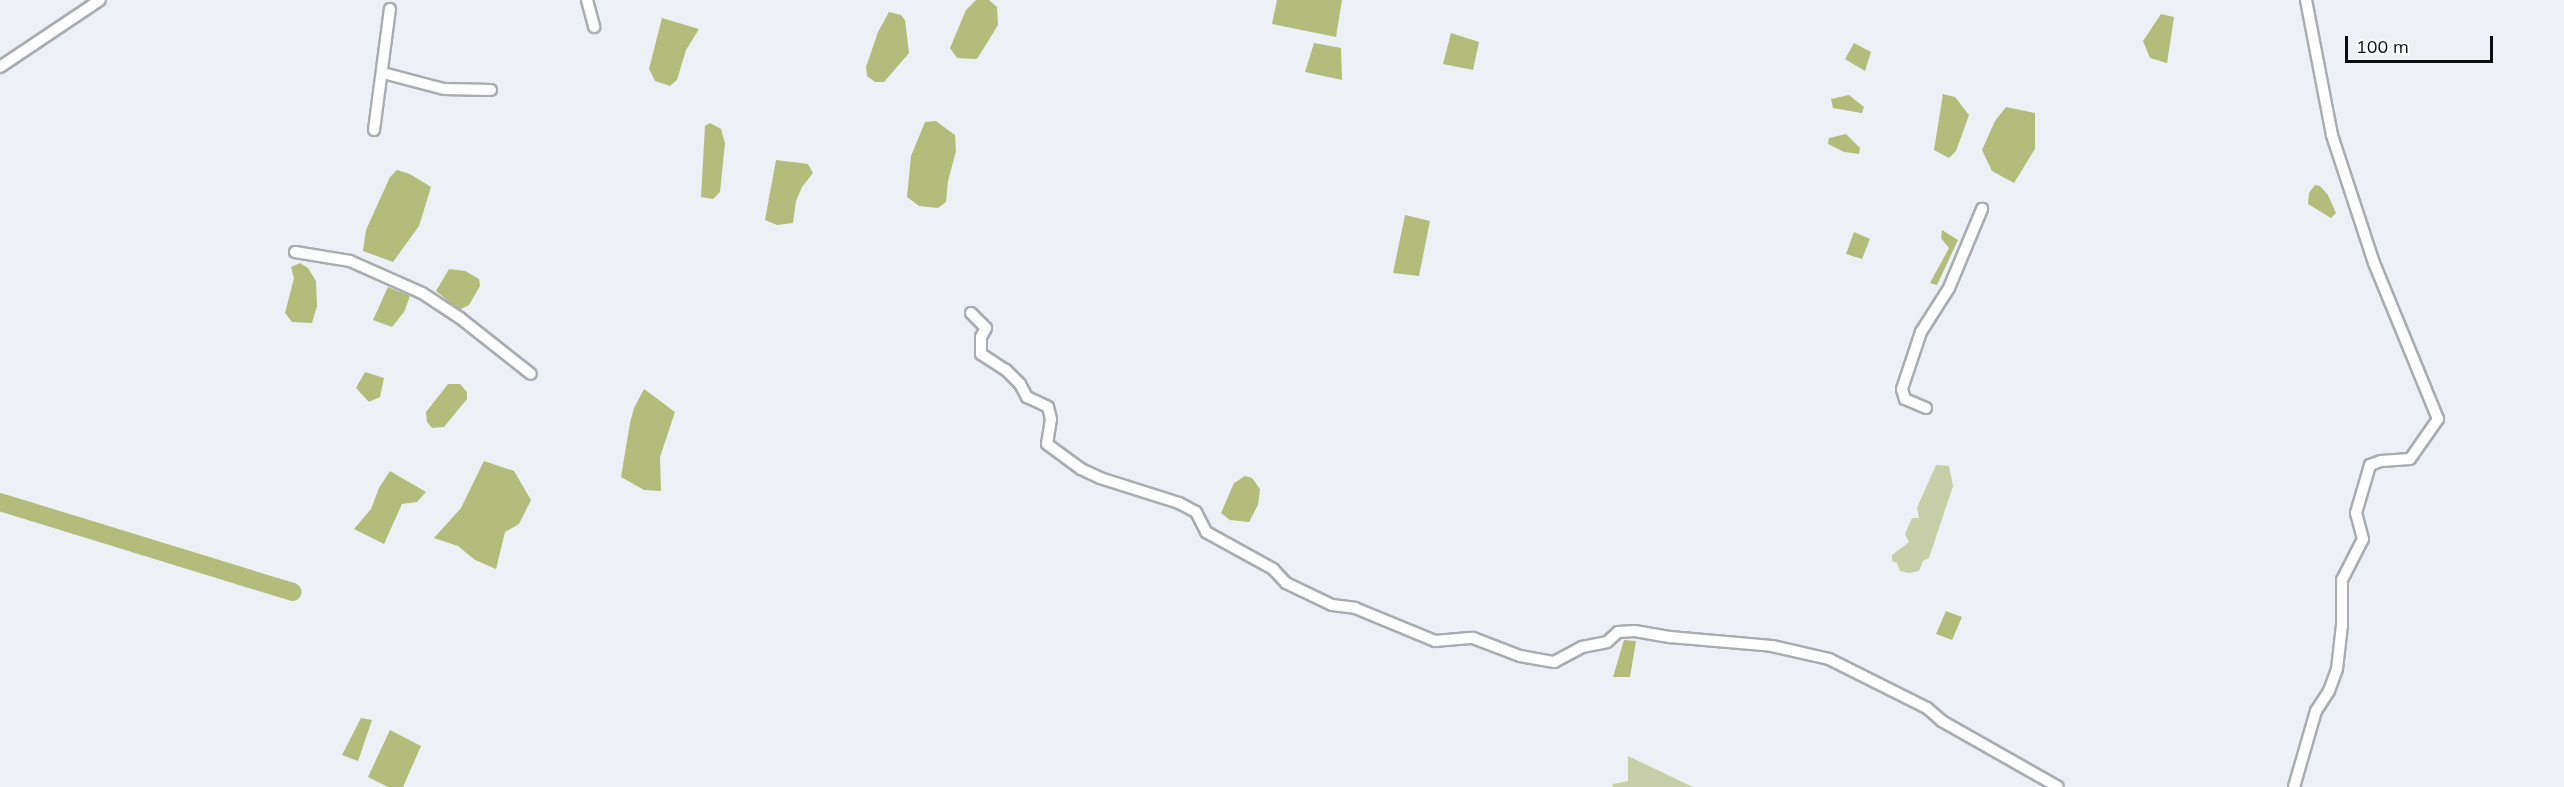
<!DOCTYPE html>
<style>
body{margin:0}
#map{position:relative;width:2564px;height:787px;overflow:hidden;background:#edf1f6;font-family:Mulish,sans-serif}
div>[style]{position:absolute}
.green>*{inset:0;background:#c8cea7}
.water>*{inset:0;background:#b3bc7a}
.river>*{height:18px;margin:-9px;padding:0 9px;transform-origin:9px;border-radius:9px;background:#b3bc7a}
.roads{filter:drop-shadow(2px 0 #a9acb1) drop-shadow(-2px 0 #a9acb1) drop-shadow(0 2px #a9acb1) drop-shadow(0 -2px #a9acb1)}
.minor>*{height:10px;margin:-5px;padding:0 5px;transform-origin:5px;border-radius:5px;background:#fff}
span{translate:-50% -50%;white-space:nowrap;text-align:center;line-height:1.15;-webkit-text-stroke:4.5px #fdfeff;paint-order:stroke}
.scale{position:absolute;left:2345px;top:36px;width:148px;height:27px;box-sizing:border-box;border:3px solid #0c0d0f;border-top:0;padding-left:8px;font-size:18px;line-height:21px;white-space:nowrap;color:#0c0d0f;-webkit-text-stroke:4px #fdfeff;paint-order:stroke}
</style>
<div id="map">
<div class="green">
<div style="clip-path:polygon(1936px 465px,1949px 466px,1953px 486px,1929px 558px,1923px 561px,1919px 571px,1909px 573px,1900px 571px,1897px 563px,1892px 561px,1892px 555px,1909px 542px,1905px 534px,1912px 518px,1919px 518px,1917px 508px)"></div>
<div style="clip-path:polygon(1628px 756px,1693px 787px,1612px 787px,1613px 784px,1628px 781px)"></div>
</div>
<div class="water">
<div style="clip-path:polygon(976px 0,989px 0,997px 7px,998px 25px,977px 59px,957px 58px,950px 48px,966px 10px)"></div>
<div style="clip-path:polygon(1277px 0,1342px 0,1336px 37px,1272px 24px)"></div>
<div style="clip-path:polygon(889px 12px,901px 15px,905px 20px,909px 53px,884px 82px,875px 82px,867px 76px,866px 67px,878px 32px)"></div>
<div style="clip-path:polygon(2161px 14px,2174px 17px,2167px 63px,2150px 58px,2143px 41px)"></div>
<div style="clip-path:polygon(662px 18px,699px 29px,686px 50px,677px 80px,670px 86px,655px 81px,649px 69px)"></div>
<div style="clip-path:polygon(1451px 33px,1479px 42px,1473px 70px,1443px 64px)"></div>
<div style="clip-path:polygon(1314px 43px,1341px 48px,1342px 80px,1305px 72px)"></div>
<div style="clip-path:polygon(1854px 43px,1871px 52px,1865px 71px,1845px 59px)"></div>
<div style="clip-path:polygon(1943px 94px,1955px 97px,1969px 115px,1956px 151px,1949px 158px,1934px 150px)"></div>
<div style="clip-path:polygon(1849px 95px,1864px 107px,1862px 113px,1833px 108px,1831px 99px)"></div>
<div style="clip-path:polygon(2006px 107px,2035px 113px,2035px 149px,2014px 183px,1992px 171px,1982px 150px,1995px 121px)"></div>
<div style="clip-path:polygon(936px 121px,955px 135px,956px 151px,948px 181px,946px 202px,938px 208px,919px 206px,907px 197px,911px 156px,925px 122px)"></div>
<div style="clip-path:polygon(710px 123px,721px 129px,725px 143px,720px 192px,713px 199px,701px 197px,705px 126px)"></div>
<div style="clip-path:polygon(1846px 134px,1860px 148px,1859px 154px,1844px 152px,1828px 144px,1829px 138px)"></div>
<div style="clip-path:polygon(776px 160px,808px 164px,813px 173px,802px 187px,796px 201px,793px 223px,777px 225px,765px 220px)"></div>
<div style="clip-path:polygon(397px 170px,410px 174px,431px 187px,419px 226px,393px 262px,363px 251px,366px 230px,390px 177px)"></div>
<div style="clip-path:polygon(2315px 185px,2320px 186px,2328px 195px,2336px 213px,2331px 218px,2308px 204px,2309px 193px)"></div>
<div style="clip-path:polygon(1405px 215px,1430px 221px,1419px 276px,1393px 273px)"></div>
<div style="clip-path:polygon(1942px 230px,1958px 240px,1937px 285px,1930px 283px,1949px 248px,1941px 238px)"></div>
<div style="clip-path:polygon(1854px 232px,1870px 239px,1862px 259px,1846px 254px)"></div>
<div style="clip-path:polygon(300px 263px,308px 268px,316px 281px,317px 306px,312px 323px,292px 322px,285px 313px,294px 278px,291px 267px)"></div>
<div style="clip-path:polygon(449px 269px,465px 271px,479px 279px,480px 286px,469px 305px,459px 310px,436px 291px)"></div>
<div style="clip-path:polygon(388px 287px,410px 296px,404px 312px,392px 327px,373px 320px)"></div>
<div style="clip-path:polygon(365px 372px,384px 378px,380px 397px,369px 402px,356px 388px)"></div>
<div style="clip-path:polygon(448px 384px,460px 384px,467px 392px,467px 399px,444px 427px,432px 428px,427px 422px,426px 412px)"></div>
<div style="clip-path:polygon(644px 389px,675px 412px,660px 457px,661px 491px,644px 490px,621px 477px,630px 423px,634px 408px)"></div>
<div style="clip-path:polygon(484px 461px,514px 471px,531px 500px,519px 524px,505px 532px,496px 569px,475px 560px,458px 546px,434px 538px,461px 508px)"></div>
<div style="clip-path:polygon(390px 471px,426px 492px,417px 502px,402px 504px,384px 544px,354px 529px,371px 509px,379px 488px)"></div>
<div style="clip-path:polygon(1245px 476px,1252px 478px,1260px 489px,1258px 505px,1249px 522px,1230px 520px,1221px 513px,1234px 483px)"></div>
<div style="clip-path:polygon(1946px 611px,1962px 617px,1952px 640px,1936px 634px)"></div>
<div style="clip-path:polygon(1624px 640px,1636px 641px,1630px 677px,1613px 677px)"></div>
<div style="clip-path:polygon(361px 718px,372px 720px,358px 761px,342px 755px)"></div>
<div style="clip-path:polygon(390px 730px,421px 746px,403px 787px,388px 787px,368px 777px)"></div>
</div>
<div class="river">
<div style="left:0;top:502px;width:306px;rotate:17.1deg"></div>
</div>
<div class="roads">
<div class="minor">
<div style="left:587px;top:0;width:28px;rotate:75deg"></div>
<div style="left:0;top:67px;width:120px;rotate:-33.8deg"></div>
<div style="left:383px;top:73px;width:63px;rotate:14.7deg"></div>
<div style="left:444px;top:89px;width:47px;rotate:1.2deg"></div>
<div style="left:374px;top:130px;width:122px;rotate:-82.5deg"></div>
<div style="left:295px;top:252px;width:56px;rotate:9.3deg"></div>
<div style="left:350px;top:261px;width:79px;rotate:24deg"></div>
<div style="left:422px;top:293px;width:45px;rotate:33.3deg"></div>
<div style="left:460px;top:318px;width:90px;rotate:38.3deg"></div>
<div style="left:971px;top:313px;width:21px;rotate:45deg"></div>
<div style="left:986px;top:328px;width:10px;rotate:119deg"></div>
<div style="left:981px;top:337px;width:17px;rotate:90deg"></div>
<div style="left:981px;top:354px;width:30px;rotate:33deg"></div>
<div style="left:1006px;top:370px;width:20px;rotate:45deg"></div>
<div style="left:1020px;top:384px;width:15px;rotate:62deg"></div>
<div style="left:1027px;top:397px;width:23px;rotate:25deg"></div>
<div style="left:1048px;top:407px;width:12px;rotate:76deg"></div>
<div style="left:1051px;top:419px;width:25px;rotate:99deg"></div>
<div style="left:1047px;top:444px;width:42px;rotate:36.3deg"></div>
<div style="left:1081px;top:469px;width:21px;rotate:25deg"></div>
<div style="left:1100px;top:478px;width:83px;rotate:17.6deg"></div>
<div style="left:1179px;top:503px;width:19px;rotate:28deg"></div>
<div style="left:1196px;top:512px;width:22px;rotate:63deg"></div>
<div style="left:1206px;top:532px;width:77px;rotate:28.9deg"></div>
<div style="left:1273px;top:569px;width:19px;rotate:47deg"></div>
<div style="left:1286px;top:583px;width:51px;rotate:25.6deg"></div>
<div style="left:1332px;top:605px;width:23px;rotate:7deg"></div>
<div style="left:1355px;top:608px;width:87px;rotate:22.4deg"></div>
<div style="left:1435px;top:641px;width:38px;rotate:-5deg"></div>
<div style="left:1473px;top:638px;width:50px;rotate:21deg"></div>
<div style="left:1520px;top:656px;width:35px;rotate:10deg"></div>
<div style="left:1554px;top:662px;width:32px;rotate:-28deg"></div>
<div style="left:1582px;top:647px;width:25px;rotate:-11deg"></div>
<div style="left:1607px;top:642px;width:15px;rotate:-42deg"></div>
<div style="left:1618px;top:632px;width:17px;rotate:-3deg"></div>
<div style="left:1635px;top:631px;width:36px;rotate:10deg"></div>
<div style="left:1670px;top:637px;width:102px;rotate:5deg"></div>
<div style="left:1772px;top:646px;width:58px;rotate:12.8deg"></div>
<div style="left:1829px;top:659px;width:110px;rotate:26.6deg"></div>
<div style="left:1927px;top:708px;width:20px;rotate:41deg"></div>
<div style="left:1942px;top:721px;width:133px;rotate:29.6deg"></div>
<div style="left:1926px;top:408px;width:23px;rotate:-157deg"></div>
<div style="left:1905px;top:399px;width:10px;rotate:-107deg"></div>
<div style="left:1902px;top:389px;width:60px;rotate:-71.6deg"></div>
<div style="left:1921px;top:332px;width:52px;rotate:-57.5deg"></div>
<div style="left:1949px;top:288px;width:86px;rotate:-67.3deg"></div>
<div style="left:2294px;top:787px;width:79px;rotate:-73.9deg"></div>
<div style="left:2316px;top:711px;width:24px;rotate:-57deg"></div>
<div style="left:2329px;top:691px;width:23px;rotate:-70deg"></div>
<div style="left:2337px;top:669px;width:44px;rotate:-83.5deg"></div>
<div style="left:2342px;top:625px;width:45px;rotate:-90deg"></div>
<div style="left:2342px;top:580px;width:46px;rotate:-62.9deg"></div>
<div style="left:2363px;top:539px;width:27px;rotate:-105deg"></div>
<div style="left:2356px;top:513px;width:50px;rotate:-73.7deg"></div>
<div style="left:2370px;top:465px;width:12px;rotate:-20deg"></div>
<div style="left:2381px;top:461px;width:29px;rotate:-4deg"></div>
<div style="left:2410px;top:459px;width:49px;rotate:-55deg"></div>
<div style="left:2438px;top:419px;width:169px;rotate:-112.3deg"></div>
<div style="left:2374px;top:263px;width:135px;rotate:-108.2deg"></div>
<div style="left:2332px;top:135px;width:137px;rotate:-100.9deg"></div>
</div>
</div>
<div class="scale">100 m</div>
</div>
